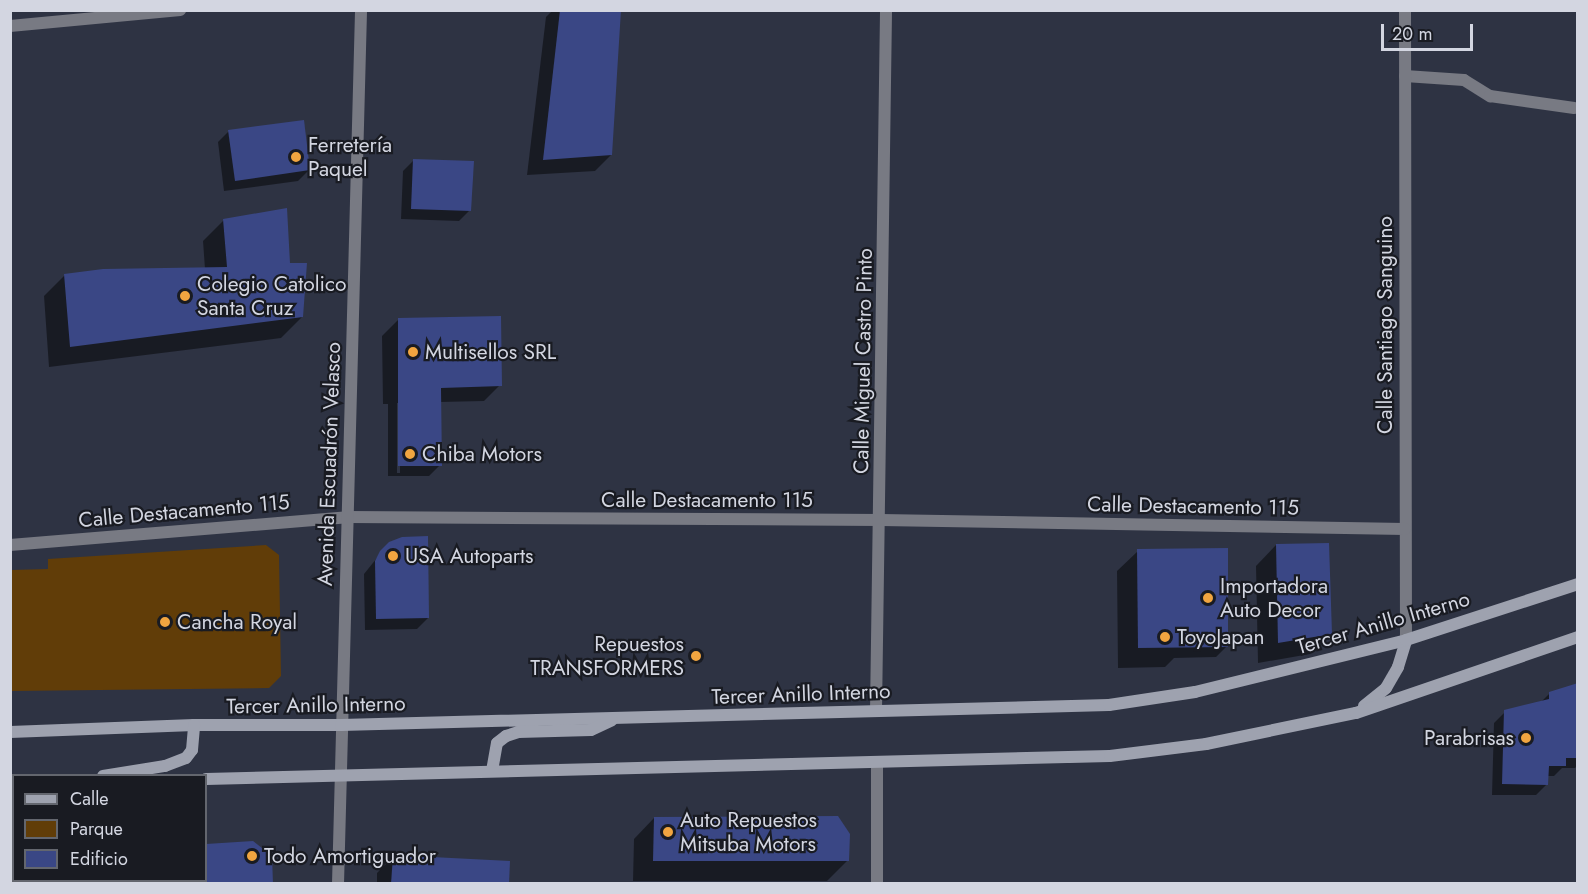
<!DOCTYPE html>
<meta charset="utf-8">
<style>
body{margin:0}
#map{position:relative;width:1588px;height:894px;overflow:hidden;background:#2e3343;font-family:Jost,sans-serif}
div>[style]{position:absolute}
.green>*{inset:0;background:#613d08}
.shadow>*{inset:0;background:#0007}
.building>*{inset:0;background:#3a4785}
.service>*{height:12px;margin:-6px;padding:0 6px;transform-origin:6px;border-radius:6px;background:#787a83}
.minor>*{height:12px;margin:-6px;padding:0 6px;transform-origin:6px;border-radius:6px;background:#787a83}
.tertiary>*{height:12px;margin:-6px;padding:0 6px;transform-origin:6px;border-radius:6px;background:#787a83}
.secondary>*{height:12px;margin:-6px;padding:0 6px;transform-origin:6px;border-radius:6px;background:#9ea2af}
.dots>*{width:16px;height:16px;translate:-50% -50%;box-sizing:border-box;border:3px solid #191b22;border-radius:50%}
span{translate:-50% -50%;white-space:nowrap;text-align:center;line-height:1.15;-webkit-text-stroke:4.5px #191b22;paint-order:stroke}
.poi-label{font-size:21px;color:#d3d6e1}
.left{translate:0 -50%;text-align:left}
.right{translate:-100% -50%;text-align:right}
.street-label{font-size:21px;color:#d3d6e1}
.frame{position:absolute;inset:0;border:12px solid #d3d6e1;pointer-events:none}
.legend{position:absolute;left:12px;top:774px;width:195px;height:108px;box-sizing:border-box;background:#191b22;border:2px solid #63666e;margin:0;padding:8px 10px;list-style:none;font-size:18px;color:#d3d6e1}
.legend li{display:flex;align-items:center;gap:12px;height:30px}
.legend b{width:30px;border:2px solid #63666e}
.scale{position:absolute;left:1381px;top:24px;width:92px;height:27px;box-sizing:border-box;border:3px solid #d3d6e1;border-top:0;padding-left:8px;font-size:18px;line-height:21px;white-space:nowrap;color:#d3d6e1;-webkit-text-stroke:4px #191b22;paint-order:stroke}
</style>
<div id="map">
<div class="green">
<div style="clip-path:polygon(266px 545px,279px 555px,281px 676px,269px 688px,11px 691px,11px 570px,48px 569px,48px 559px)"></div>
</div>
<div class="shadow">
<div style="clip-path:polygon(553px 10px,619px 10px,611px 155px,595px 171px,527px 175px,546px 17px)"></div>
<div style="clip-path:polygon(229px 131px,309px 170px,298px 181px,224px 191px,218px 142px)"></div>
<div style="clip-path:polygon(414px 160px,470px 210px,459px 221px,401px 219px,403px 171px)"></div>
<div style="clip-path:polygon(224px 220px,288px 265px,302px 317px,281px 338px,49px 367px,44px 296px,65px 275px,205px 269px,203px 241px)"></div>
<div style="clip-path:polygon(evenodd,398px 320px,500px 385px,484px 401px,440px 402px,440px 465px,429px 476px,388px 476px,388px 404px,383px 404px,382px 336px,398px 320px,397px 403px,400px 403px,400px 473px,397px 473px,397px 403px)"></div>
<div style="clip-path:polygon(389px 543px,428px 618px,417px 629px,365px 630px,364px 574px)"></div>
<div style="clip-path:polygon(1276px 545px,1330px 633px,1310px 654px,1258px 663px,1256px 566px)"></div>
<div style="clip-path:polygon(1138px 551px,1227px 646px,1216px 657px,1174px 658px,1165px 667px,1118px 668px,1117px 571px)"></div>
<div style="clip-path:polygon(1578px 684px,1578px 765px,1575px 768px,1562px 768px,1554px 776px,1547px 776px,1547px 784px,1536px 795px,1492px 795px,1494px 723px,1505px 712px,1540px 703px,1550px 693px)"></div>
<div style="clip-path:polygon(654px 818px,848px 860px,827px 881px,633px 881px,634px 839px)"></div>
<div style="clip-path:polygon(252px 842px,272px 884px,95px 884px,95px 880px,206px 880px,206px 845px)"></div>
<div style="clip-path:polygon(393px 857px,507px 884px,377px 884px,377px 873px)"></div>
<div style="clip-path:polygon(22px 880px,66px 880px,66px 884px,22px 884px)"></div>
</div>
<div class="building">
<div style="clip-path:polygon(560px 10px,621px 10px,612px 155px,543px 160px)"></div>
<div style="clip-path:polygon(304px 120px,310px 170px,235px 181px,228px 130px)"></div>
<div style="clip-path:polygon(413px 159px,474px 161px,471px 211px,411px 209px)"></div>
<div style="clip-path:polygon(287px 208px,290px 263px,307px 263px,303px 317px,70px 347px,64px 274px,103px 269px,227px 267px,223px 219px)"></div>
<div style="clip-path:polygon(501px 316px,502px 386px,441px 388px,442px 466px,398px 466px,398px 318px)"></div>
<div style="clip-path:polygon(428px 536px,429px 618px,376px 619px,375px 561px,380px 551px,389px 542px,402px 537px)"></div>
<div style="clip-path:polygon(1329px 543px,1332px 634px,1278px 643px,1276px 544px)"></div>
<div style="clip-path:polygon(1228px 548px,1228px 647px,1138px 648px,1137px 549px)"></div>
<div style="clip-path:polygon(1578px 683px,1578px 758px,1566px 758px,1566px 766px,1549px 766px,1548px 785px,1502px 784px,1504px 710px,1549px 699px,1549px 692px)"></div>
<div style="clip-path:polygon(838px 816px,850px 834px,849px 861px,653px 861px,654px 817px)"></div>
<div style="clip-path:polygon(253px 841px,272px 856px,273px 884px,117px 884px,117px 880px,206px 880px,206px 844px)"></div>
<div style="clip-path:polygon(393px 855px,510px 861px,509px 884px,391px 884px)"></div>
<div style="clip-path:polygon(33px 880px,68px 880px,68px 884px,33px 884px)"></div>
</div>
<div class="service">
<div style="left:1405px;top:76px;width:59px;rotate:3.9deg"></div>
<div style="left:1464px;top:80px;width:31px;rotate:32deg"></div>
<div style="left:1490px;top:96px;width:85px;rotate:8.1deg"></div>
</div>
<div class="minor">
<div style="left:1405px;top:10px;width:630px;rotate:89.91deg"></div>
<div style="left:10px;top:26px;width:171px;rotate:-5.4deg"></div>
<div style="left:10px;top:545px;width:338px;rotate:-4.7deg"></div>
<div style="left:347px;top:517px;width:534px;rotate:0.32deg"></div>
<div style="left:881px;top:520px;width:524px;rotate:0.98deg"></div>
<div style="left:876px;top:711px;width:701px;rotate:-89.18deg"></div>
<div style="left:877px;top:884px;width:121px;rotate:-90deg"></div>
</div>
<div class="tertiary">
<div style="left:338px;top:884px;width:874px;rotate:-88.49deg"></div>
</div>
<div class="secondary">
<div style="left:1364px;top:706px;width:28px;rotate:-39deg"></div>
<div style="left:1386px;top:688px;width:24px;rotate:-60deg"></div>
<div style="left:1398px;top:667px;width:28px;rotate:-73deg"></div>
<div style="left:10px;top:732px;width:184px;rotate:-2.2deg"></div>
<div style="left:194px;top:725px;width:147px"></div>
<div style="left:341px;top:725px;width:768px;rotate:-1.49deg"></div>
<div style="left:1109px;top:705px;width:87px;rotate:-8.6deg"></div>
<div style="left:1195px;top:692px;width:217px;rotate:-13.8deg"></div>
<div style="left:1406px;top:640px;width:181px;rotate:-18deg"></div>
<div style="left:492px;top:771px;width:28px;rotate:-80deg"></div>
<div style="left:497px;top:743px;width:11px;rotate:-38deg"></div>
<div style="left:506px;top:736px;width:13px;rotate:-18deg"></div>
<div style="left:518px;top:732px;width:73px;rotate:-1.6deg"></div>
<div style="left:591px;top:730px;width:23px;rotate:-25deg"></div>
<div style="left:103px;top:776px;width:63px;rotate:-9.2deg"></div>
<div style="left:165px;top:766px;width:22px;rotate:-21deg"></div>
<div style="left:186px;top:758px;width:10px;rotate:-53deg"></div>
<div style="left:192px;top:750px;width:25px;rotate:-85deg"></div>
<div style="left:206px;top:779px;width:904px;rotate:-1.46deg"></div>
<div style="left:1110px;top:756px;width:97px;rotate:-7.1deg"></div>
<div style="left:1206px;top:744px;width:153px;rotate:-11.7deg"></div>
<div style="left:1356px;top:713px;width:235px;rotate:-18.9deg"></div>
<div style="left:10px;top:785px;width:4px;rotate:-14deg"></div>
</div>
<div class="dots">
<div style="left:296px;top:157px;background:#f1a540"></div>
<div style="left:185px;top:296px;background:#f1a540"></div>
<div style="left:413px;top:352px;background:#f1a540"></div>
<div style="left:410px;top:454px;background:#f1a540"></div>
<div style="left:393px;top:556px;background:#f1a540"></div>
<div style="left:1208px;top:598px;background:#f1a540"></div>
<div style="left:165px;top:622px;background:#f1a540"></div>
<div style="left:1165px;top:637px;background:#f1a540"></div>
<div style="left:696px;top:656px;background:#f1a540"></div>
<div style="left:1526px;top:738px;background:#f1a540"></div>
<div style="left:668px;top:832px;background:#f1a540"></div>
<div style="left:252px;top:856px;background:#f1a540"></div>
</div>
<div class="poi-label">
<span class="left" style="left:308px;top:157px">Ferretería<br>Paquel</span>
<span class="left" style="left:197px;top:296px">Colegio Catolico<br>Santa Cruz</span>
<span class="left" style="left:425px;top:352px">Multisellos SRL</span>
<span class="left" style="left:422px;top:454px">Chiba Motors</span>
<span class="left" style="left:405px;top:556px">USA Autoparts</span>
<span class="left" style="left:1220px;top:598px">Importadora<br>Auto Decor</span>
<span class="left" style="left:177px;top:622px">Cancha Royal</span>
<span class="left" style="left:1177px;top:637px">ToyoJapan</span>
<span class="right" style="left:684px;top:656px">Repuestos<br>TRANSFORMERS</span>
<span class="right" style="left:1514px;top:738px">Parabrisas</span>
<span class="left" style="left:680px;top:832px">Auto Repuestos<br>Mitsuba Motors</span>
<span class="left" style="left:264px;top:856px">Todo Amortiguador</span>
</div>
<div class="street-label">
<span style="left:1385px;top:325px;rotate:-90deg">Calle Santiago Sanguino</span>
<span style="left:863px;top:361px;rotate:-89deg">Calle Miguel Castro Pinto</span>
<span style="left:329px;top:464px;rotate:-88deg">Avenida Escuadrón Velasco</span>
<span style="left:707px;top:500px">Calle Destacamento 115</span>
<span style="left:1193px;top:506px;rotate:1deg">Calle Destacamento 115</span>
<span style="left:184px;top:511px;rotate:-5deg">Calle Destacamento 115</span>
<span style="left:1383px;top:623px;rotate:-16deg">Tercer Anillo Interno</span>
<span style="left:801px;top:694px;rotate:-2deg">Tercer Anillo Interno</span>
<span style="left:316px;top:705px;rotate:-1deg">Tercer Anillo Interno</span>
</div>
<div class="frame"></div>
<ul class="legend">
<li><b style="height:8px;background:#9ea2af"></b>Calle</li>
<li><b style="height:16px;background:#613d08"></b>Parque</li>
<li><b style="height:16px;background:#3a4785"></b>Edificio</li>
</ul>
<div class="scale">20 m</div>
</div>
